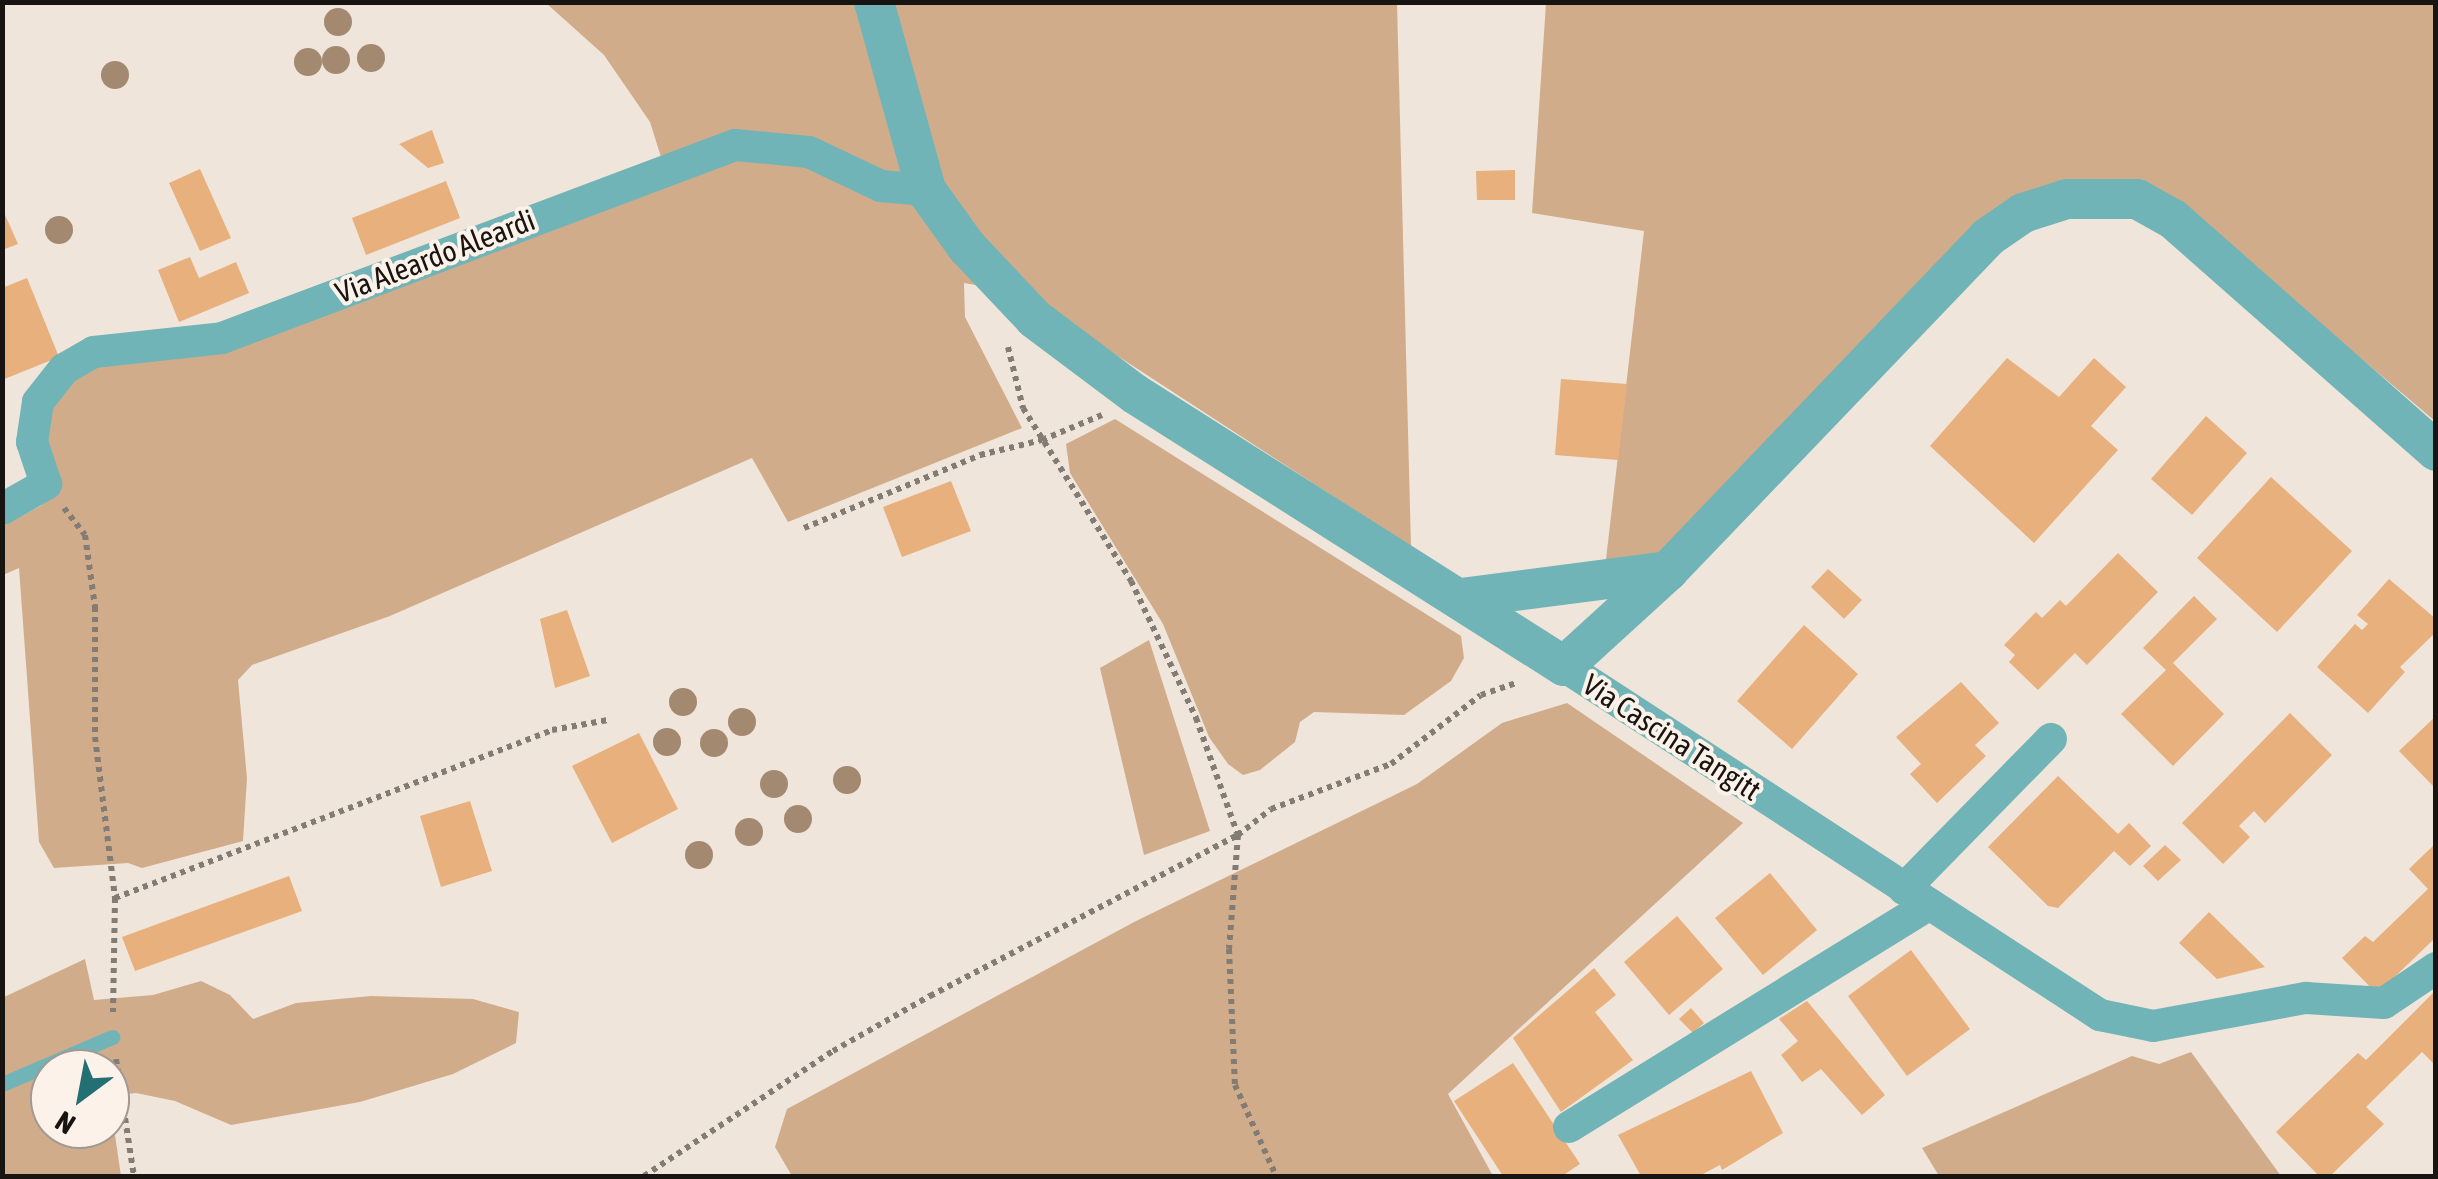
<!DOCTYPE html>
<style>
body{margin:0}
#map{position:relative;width:2438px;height:1179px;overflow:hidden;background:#f0e5db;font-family:"Asap Condensed",sans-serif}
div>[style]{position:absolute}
.green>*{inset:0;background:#d1ac8a}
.building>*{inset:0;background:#e7b07c}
.path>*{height:6px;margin-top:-3px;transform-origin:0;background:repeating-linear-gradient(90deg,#837c75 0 5px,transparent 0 10px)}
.service>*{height:15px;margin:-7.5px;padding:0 7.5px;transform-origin:7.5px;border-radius:7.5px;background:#70b4b7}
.minor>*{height:32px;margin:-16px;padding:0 16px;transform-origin:16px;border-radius:16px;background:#70b4b7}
.tertiary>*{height:40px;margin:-20px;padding:0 20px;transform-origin:20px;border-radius:20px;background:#70b4b7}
.trees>*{width:28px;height:28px;margin:-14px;border-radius:50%;background:#a38970}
span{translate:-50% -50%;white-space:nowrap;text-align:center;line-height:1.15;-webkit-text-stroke:8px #fdf2e9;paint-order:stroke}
.street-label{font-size:30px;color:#181411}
.frame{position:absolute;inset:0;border:5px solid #181411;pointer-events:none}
.north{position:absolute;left:30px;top:1049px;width:100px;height:100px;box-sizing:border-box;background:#fdf2e9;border:2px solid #a19993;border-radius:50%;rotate:212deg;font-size:28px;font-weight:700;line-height:40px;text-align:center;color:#181411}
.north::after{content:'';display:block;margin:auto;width:35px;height:45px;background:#246f73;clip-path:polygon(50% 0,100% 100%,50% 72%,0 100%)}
</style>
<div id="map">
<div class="green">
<div style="clip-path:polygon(546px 3px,1397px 3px,1411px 547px,1021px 293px,964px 283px,965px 317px,1022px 428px,788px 522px,752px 458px,390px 616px,252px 665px,238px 680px,247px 778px,243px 841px,142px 868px,128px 863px,54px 868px,39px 842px,19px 568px,3px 575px,3px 526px,42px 505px,59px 478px,40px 420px,65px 377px,667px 176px,650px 122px,604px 55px)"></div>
<div style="clip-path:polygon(1546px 3px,2435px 3px,2435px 421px,2163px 191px,2068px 188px,1666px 558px,1605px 568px,1644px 231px,1532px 213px)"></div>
<div style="clip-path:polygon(1115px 419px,1461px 636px,1464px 658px,1451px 681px,1404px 715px,1314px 712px,1300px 722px,1295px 742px,1260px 770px,1243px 775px,1228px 764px,1209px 737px,1163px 624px,1070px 473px,1066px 444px)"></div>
<div style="clip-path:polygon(1149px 640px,1210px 831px,1144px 855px,1100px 668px)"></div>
<div style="clip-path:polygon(1567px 703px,1743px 823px,1448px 1094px,1493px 1176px,792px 1176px,775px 1147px,787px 1109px,1136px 921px,1417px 784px,1502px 723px)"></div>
<div style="clip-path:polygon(85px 959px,94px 1000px,153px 995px,201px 981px,230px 995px,253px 1019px,296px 1003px,371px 996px,473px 999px,519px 1012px,516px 1043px,453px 1074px,360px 1102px,231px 1125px,175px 1101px,136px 1093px,110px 1096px,110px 1069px,50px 1069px,50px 1129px,110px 1129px,110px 1101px,121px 1176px,3px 1176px,2px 998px)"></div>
<div style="clip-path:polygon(2191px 1052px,2281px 1176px,1939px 1176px,1922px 1148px,2132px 1056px,2159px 1064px)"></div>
</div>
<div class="building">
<div style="clip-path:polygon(432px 130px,444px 163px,428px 168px,399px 144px)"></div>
<div style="clip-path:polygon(200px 169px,231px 238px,200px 251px,169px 183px)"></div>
<div style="clip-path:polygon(1515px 170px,1515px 200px,1477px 200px,1476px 171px)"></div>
<div style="clip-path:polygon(446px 181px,460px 218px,366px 255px,352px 218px)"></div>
<div style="clip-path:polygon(2px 208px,18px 244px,2px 250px)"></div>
<div style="clip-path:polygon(190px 257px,199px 278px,236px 262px,249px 293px,179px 322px,158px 270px)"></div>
<div style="clip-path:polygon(27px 278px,59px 357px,2px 380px,2px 288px)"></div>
<div style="clip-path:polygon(2007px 358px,2059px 397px,2094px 358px,2126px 387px,2091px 426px,2118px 450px,2034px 543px,1930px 446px)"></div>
<div style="clip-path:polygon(1561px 379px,1627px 384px,1618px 460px,1555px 455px)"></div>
<div style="clip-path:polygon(2206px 416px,2247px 453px,2192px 515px,2151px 479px)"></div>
<div style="clip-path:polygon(2271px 477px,2352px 551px,2277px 632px,2197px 558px)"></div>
<div style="clip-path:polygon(951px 481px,971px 531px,902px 557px,883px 507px)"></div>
<div style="clip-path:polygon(2118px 553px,2158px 592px,2087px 665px,2075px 653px,2038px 690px,2009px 662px,2015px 655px,2004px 645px,2036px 612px,2042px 618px,2060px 600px,2066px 606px)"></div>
<div style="clip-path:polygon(1828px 569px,1862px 600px,1844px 619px,1811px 587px)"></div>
<div style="clip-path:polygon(2389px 579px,2436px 619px,2436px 632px,2400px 667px,2405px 672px,2368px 713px,2317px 667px,2355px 624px,2362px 630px,2368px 624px,2357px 615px)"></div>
<div style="clip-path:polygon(2194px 596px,2217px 619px,2173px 663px,2224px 714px,2173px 766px,2121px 714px,2166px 670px,2143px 648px)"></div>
<div style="clip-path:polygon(567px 610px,590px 676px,555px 688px,540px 619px)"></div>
<div style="clip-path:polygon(1804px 625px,1858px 674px,1792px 749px,1737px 701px)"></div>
<div style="clip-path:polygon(1961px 682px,1999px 723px,1975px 745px,1986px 756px,1937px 803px,1910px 774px,1921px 764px,1896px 737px)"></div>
<div style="clip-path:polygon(2290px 713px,2332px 755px,2265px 823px,2254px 811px,2239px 826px,2250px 837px,2223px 864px,2182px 823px)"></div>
<div style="clip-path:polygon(2436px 716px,2436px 789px,2399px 751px)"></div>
<div style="clip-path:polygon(639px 733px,678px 809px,612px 843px,572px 766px)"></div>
<div style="clip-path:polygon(2058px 776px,2118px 834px,2129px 823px,2151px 846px,2130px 866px,2114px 851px,2058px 908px,2048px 906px,1988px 847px)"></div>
<div style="clip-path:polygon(470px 801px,492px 871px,441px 887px,420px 816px)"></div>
<div style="clip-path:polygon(2436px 843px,2436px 937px,2377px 994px,2342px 958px,2365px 936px,2373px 942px,2428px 889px,2409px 869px)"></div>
<div style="clip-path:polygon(2165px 845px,2181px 860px,2158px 881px,2143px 866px)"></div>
<div style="clip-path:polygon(1770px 873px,1817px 930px,1763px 975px,1715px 918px)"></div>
<div style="clip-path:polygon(289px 876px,302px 911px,135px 971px,122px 937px)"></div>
<div style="clip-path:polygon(2209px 912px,2265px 967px,2217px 979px,2179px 943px)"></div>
<div style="clip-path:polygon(1677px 916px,1723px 969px,1669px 1015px,1624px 962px)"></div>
<div style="clip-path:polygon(1911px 950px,1970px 1029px,1907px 1076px,1848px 996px)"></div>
<div style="clip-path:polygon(1594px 968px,1616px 995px,1595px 1012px,1633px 1060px,1561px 1112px,1513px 1038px)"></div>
<div style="clip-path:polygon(2433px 993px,2436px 1066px,2422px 1052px,2366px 1107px,2384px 1124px,2330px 1176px,2319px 1176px,2276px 1132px,2358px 1053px,2366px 1060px)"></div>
<div style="clip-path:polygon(1807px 1001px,1885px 1095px,1862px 1115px,1821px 1069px,1802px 1082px,1781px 1055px,1798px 1041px,1779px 1019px)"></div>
<div style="clip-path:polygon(1691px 1008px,1704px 1023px,1693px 1033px,1679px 1019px)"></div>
<div style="clip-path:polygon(1513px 1063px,1580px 1164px,1562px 1176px,1503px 1176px,1454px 1101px)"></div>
<div style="clip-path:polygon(1751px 1071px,1783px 1133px,1722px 1170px,1720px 1165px,1699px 1176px,1641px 1176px,1618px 1135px)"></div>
</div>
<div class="path">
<div style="left:1008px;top:347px;width:63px;rotate:76.2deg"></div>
<div style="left:1023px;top:408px;width:204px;rotate:58deg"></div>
<div style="left:1131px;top:581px;width:152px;rotate:64.6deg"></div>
<div style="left:1196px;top:718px;width:124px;rotate:70.3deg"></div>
<div style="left:1238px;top:835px;width:114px;rotate:94.5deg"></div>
<div style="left:1229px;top:949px;width:136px;rotate:87.5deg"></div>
<div style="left:1235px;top:1085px;width:100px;rotate:65.7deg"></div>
<div style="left:64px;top:508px;width:34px;rotate:52deg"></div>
<div style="left:85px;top:535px;width:73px;rotate:82.1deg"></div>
<div style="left:95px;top:607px;width:130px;rotate:90deg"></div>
<div style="left:95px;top:737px;width:162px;rotate:82.9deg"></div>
<div style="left:115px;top:898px;width:114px;rotate:91deg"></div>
<div style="left:804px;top:528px;width:191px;rotate:-22.5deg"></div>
<div style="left:980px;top:455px;width:64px;rotate:-13.6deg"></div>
<div style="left:1042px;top:440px;width:65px;rotate:-22.6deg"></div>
<div style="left:115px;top:898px;width:468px;rotate:-21deg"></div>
<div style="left:552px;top:730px;width:57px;rotate:-10.1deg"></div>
<div style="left:116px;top:1059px;width:118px;rotate:81.3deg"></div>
<div style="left:644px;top:1176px;width:227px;rotate:-33.5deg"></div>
<div style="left:833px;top:1051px;width:112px;rotate:-29.6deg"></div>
<div style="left:930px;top:996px;width:348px;rotate:-27.6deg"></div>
<div style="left:1238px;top:835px;width:42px;rotate:-38.2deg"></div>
<div style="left:1271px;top:809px;width:128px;rotate:-20.6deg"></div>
<div style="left:1391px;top:764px;width:113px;rotate:-37.5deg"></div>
<div style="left:1481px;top:695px;width:39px;rotate:-19deg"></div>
</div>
<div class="service">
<div style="left:2px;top:1084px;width:120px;rotate:-23.1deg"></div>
</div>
<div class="minor">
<div style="left:2px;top:509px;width:51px;rotate:-29.6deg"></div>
<div style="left:46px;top:484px;width:44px;rotate:-108.4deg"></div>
<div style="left:32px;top:442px;width:40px;rotate:-81.5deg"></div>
<div style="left:38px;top:402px;width:42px;rotate:-51.8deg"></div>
<div style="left:64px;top:369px;width:34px;rotate:-30deg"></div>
<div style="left:94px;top:352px;width:129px;rotate:-6.2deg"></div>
<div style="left:222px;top:338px;width:548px;rotate:-20.62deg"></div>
<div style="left:735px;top:145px;width:74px;rotate:5.4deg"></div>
<div style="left:809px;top:152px;width:80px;rotate:25.3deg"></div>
<div style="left:881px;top:186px;width:45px;rotate:5.1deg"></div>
<div style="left:1564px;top:666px;width:640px;rotate:33.07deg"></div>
<div style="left:2100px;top:1015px;width:54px;rotate:11.7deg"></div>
<div style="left:2153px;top:1026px;width:156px;rotate:-10.4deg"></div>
<div style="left:2306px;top:998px;width:78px;rotate:3.7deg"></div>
<div style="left:2384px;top:1003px;width:63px;rotate:-33.9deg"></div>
<div style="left:1904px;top:889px;width:210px;rotate:-45.6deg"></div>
<div style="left:1569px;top:1127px;width:422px;rotate:-31.7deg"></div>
</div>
<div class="tertiary">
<div style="left:874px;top:2px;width:195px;rotate:74.5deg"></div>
<div style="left:926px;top:190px;width:70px;rotate:54.3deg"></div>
<div style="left:967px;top:247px;width:99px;rotate:46.6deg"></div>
<div style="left:1035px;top:319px;width:125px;rotate:36.9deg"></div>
<div style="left:1135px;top:394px;width:508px;rotate:32.38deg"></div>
<div style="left:1564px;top:666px;width:141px;rotate:-42.4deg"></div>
<div style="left:1668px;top:571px;width:463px;rotate:-46.2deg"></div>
<div style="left:1988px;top:237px;width:42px;rotate:-34.4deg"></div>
<div style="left:2023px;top:213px;width:46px;rotate:-17.7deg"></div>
<div style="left:2067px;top:199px;width:70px"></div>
<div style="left:2137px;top:199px;width:41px;rotate:29.1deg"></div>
<div style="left:2173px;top:219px;width:351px;rotate:41.4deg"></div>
<div style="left:1461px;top:598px;width:209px;rotate:-7.4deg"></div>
</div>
<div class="trees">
<div style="left:338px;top:22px"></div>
<div style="left:371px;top:58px"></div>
<div style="left:336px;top:60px"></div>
<div style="left:308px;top:62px"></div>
<div style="left:115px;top:75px"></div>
<div style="left:59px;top:230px"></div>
<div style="left:683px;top:702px"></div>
<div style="left:742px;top:722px"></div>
<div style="left:667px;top:742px"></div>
<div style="left:714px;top:743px"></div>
<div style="left:847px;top:780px"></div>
<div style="left:774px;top:784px"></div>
<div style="left:798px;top:819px"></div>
<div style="left:749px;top:832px"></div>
<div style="left:699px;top:855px"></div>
</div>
<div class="street-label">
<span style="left:435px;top:256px;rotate:-21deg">Via Aleardo Aleardi</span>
<span style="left:1672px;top:737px;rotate:33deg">Via Cascina Tangitt</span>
</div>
<div class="frame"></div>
<div class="north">N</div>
</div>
